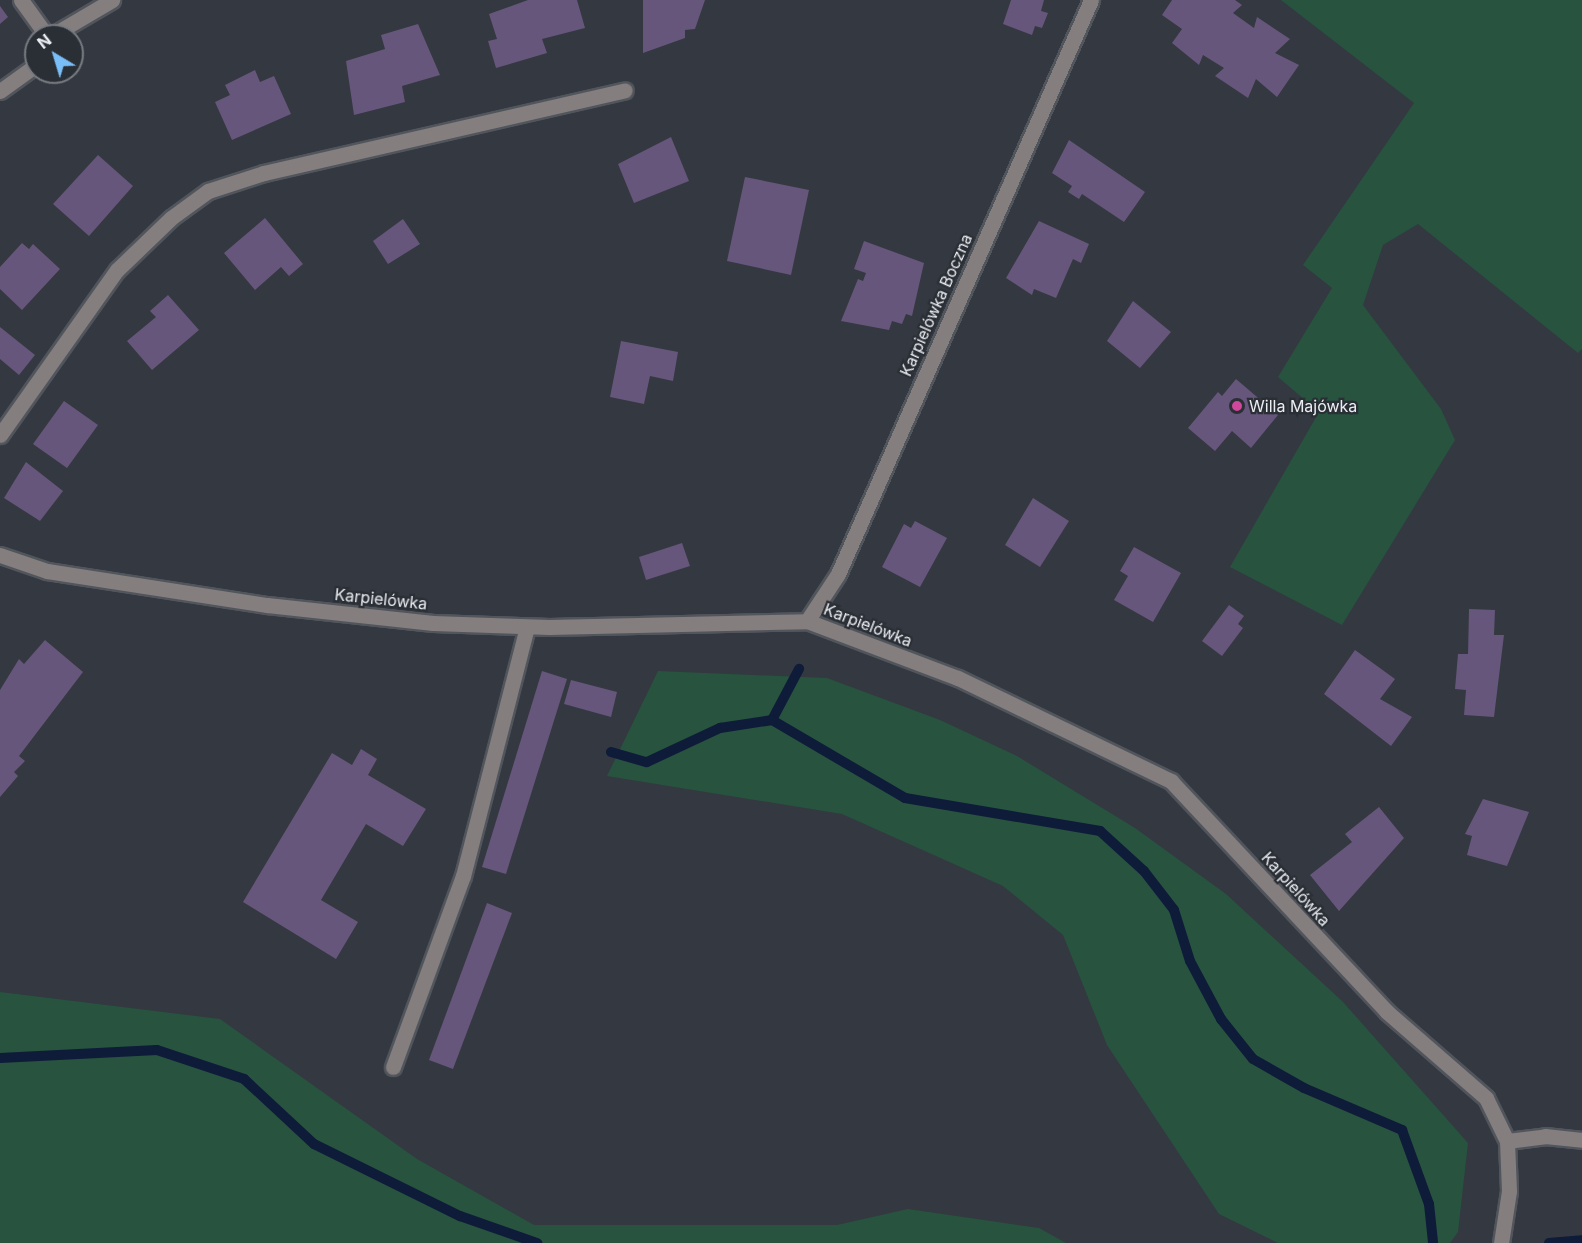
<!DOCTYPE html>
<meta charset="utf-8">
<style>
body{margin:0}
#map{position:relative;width:1582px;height:1243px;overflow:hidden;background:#343840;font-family:Inter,sans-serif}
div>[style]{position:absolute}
.green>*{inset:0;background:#27533f}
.stream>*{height:10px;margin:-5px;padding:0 5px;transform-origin:5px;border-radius:5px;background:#0e1b39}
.building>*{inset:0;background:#66567b}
.roads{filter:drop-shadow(2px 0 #51555c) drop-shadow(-2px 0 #51555c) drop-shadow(0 2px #51555c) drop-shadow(0 -2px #51555c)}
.minor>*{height:15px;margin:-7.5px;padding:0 7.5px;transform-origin:7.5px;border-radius:7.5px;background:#847e7e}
.dots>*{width:16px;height:16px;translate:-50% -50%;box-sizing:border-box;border:3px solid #2a2e35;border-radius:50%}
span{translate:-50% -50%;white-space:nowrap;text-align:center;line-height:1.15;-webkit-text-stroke:4.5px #2a2e35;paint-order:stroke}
.street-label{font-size:16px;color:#eaedf2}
.poi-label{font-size:16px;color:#eaedf2}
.left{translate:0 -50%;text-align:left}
.north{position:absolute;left:24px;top:24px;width:60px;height:60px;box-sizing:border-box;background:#2a2e35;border:2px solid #777a81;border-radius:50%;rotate:322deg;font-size:16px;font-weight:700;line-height:24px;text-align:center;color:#eaedf2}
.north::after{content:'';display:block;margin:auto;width:21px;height:27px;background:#7abef8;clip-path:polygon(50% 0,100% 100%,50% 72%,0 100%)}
</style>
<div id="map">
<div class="green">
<div style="clip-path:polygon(1281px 0,1582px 0,1582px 349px,1578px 353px,1418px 224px,1383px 245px,1363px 305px,1441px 409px,1455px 440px,1342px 625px,1230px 567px,1319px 412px,1278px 377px,1332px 288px,1303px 265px,1414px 103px)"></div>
<div style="clip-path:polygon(658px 671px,827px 678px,940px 720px,1017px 756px,1135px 828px,1226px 894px,1343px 1002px,1468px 1143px,1458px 1232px,1450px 1243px,1278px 1243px,1219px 1214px,1107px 1045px,1063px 935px,1003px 886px,842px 814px,607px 776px)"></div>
<div style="clip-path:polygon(0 992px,220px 1019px,417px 1159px,534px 1225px,837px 1225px,908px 1209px,1039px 1228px,1066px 1243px,0 1243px)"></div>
</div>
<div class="stream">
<div style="left:772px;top:720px;width:58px;rotate:-62.1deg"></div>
<div style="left:611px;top:752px;width:37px;rotate:16deg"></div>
<div style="left:647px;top:762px;width:81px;rotate:-25deg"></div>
<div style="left:720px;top:728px;width:53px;rotate:-8.7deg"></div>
<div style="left:772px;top:720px;width:154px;rotate:30.4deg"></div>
<div style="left:905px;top:798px;width:198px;rotate:9.6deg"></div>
<div style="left:1100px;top:831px;width:59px;rotate:42.3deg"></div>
<div style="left:1144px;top:871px;width:49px;rotate:52.4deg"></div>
<div style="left:1174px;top:910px;width:53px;rotate:72.6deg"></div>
<div style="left:1190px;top:961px;width:66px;rotate:61.9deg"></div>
<div style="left:1221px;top:1019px;width:51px;rotate:51.3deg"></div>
<div style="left:1253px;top:1059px;width:59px;rotate:29.6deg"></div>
<div style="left:1304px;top:1088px;width:107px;rotate:23.2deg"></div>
<div style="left:1402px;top:1130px;width:79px;rotate:70deg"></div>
<div style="left:1429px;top:1204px;width:39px;rotate:84deg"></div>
<div style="left:0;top:1058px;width:157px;rotate:-2.9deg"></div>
<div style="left:157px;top:1050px;width:92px;rotate:18.4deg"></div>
<div style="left:244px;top:1079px;width:96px;rotate:42.9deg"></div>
<div style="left:314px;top:1144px;width:163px;rotate:26.3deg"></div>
<div style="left:460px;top:1216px;width:82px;rotate:19.3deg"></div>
<div style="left:1549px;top:1243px;width:33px;rotate:-5deg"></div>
</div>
<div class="building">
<div style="clip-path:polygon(528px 0,577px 0,585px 28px,542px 39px,547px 53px,496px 68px,488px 41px,497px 39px,489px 14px)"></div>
<div style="clip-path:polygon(643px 0,705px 0,695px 29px,685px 30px,685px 38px,643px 53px)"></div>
<div style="clip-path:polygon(1011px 0,1044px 0,1041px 11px,1048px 13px,1042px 28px,1035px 26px,1032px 35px,1003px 24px)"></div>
<div style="clip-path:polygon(1172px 0,1235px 0,1242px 5px,1233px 13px,1254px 28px,1257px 17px,1290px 39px,1275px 53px,1299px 65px,1277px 97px,1256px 79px,1248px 98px,1215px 76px,1224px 68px,1203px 55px,1199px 65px,1172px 43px,1182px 29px,1162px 15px)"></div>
<div style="clip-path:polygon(0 6px,8px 17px,0 24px)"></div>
<div style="clip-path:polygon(418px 24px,440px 75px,402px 86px,405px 102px,354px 115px,346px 61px,385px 49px,381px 35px)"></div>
<div style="clip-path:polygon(255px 70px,260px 82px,274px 76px,291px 114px,232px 140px,215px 102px,230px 95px,225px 85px)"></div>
<div style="clip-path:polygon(671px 137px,689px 181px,634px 203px,618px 164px)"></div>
<div style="clip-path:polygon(1069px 140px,1145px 192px,1124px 222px,1082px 194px,1079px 199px,1068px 192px,1072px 186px,1052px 173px)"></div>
<div style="clip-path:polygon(98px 155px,133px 186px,89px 236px,53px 204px)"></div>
<div style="clip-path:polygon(745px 177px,809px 190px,791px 275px,727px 261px)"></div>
<div style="clip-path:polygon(265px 218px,303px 264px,289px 276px,281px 267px,255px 290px,224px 253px)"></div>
<div style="clip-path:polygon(403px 219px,420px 244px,388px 264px,373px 241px)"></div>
<div style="clip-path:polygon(1039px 221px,1089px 244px,1081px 263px,1073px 259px,1056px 298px,1034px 289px,1032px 295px,1006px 278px)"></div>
<div style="clip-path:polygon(864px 241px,924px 263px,912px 316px,906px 314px,902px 324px,892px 321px,889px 330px,841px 321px,858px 279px,863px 281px,866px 273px,854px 269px)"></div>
<div style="clip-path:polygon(22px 243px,29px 249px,33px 244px,60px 269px,22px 310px,0 289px,0 267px)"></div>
<div style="clip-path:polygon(168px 295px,199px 330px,152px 370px,127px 341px,156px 317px,150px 311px)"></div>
<div style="clip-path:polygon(1133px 301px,1171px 332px,1140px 368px,1107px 341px)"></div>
<div style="clip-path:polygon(0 327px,35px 355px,19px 375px,0 359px)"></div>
<div style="clip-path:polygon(621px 341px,678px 352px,673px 381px,650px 376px,644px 404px,610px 397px)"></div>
<div style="clip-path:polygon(1236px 379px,1278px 415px,1251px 448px,1232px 431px,1215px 451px,1188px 428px,1218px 392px,1222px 396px)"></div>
<div style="clip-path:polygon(64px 401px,98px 425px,67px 468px,33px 444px)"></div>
<div style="clip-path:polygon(26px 462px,63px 491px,40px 521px,4px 498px)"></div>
<div style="clip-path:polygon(1033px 498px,1069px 521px,1040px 567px,1005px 545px)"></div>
<div style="clip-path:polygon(915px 521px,947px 538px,920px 587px,882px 567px,904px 524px,911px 528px)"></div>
<div style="clip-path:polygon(682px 543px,690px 566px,646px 580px,639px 557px)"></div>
<div style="clip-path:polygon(1134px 547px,1181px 573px,1153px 622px,1114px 600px,1128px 576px,1120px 571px)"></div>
<div style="clip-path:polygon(1229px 605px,1244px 616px,1238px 624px,1243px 628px,1222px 656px,1202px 641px)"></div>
<div style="clip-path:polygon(1469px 609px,1495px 610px,1494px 635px,1504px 635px,1494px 717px,1464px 715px,1466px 690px,1455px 689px,1458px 654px,1468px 654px)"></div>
<div style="clip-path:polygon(45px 640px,83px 672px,19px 756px,25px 761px,14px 772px,18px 776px,0 797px,0 690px,19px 659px,24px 664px)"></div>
<div style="clip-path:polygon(1355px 650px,1395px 679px,1380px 699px,1412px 717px,1391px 746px,1324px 694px)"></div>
<div style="clip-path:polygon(542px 671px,567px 679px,506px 874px,482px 867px)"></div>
<div style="clip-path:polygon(571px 680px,617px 692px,611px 717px,564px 704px)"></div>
<div style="clip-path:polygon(361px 749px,377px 759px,368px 775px,426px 809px,403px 846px,366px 824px,321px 900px,358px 922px,336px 959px,243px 902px,332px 753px,352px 765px)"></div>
<div style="clip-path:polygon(1483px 799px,1529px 812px,1507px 866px,1467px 855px,1472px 836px,1465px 834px)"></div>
<div style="clip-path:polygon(1379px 807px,1404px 838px,1339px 911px,1310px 875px,1352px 842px,1345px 834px)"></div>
<div style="clip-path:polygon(487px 903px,512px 913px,453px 1069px,429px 1060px)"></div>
</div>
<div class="roads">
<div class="minor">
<div style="left:21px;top:0;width:44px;rotate:54.2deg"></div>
<div style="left:51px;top:36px;width:71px;rotate:-30.5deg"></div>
<div style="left:0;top:91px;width:44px;rotate:-35.8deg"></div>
<div style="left:0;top:435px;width:202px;rotate:-54.7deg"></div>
<div style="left:117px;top:270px;width:75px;rotate:-43.9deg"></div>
<div style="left:171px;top:218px;width:46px;rotate:-36.1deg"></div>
<div style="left:208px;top:191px;width:59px;rotate:-17.8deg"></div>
<div style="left:264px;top:173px;width:370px;rotate:-12.9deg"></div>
<div style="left:0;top:555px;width:50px;rotate:18.8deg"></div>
<div style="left:47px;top:571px;width:223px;rotate:8.8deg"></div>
<div style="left:267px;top:605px;width:167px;rotate:6.2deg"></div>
<div style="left:433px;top:623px;width:116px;rotate:2deg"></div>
<div style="left:549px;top:627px;width:258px;rotate:-1.3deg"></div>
<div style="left:807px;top:621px;width:161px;rotate:20.7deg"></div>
<div style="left:958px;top:678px;width:237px;rotate:25.8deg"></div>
<div style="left:1171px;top:781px;width:315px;rotate:46.9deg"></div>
<div style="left:1386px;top:1011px;width:133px;rotate:41deg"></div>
<div style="left:1486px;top:1098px;width:48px;rotate:64deg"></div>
<div style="left:1507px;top:1141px;width:50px;rotate:87.7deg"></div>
<div style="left:1509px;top:1191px;width:53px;rotate:98.7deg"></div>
<div style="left:807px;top:621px;width:56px;rotate:-56.6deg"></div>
<div style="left:838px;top:574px;width:627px;rotate:-66.21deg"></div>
<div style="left:393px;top:1067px;width:203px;rotate:-69.9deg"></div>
<div style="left:463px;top:876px;width:257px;rotate:-75.6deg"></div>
<div style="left:1507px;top:1141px;width:38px;rotate:-7deg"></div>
<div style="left:1545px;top:1136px;width:37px;rotate:6deg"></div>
</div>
</div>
<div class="dots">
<div style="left:1237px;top:406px;background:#d1479c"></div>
</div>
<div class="street-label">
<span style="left:936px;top:305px;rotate:-66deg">Karpielówka Boczna</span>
<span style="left:381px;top:599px;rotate:6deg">Karpielówka</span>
<span style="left:868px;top:625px;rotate:21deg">Karpielówka</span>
<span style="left:1296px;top:889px;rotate:48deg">Karpielówka</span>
</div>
<div class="poi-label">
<span class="left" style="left:1249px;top:406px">Willa Majówka</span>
</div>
<div class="north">N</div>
</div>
